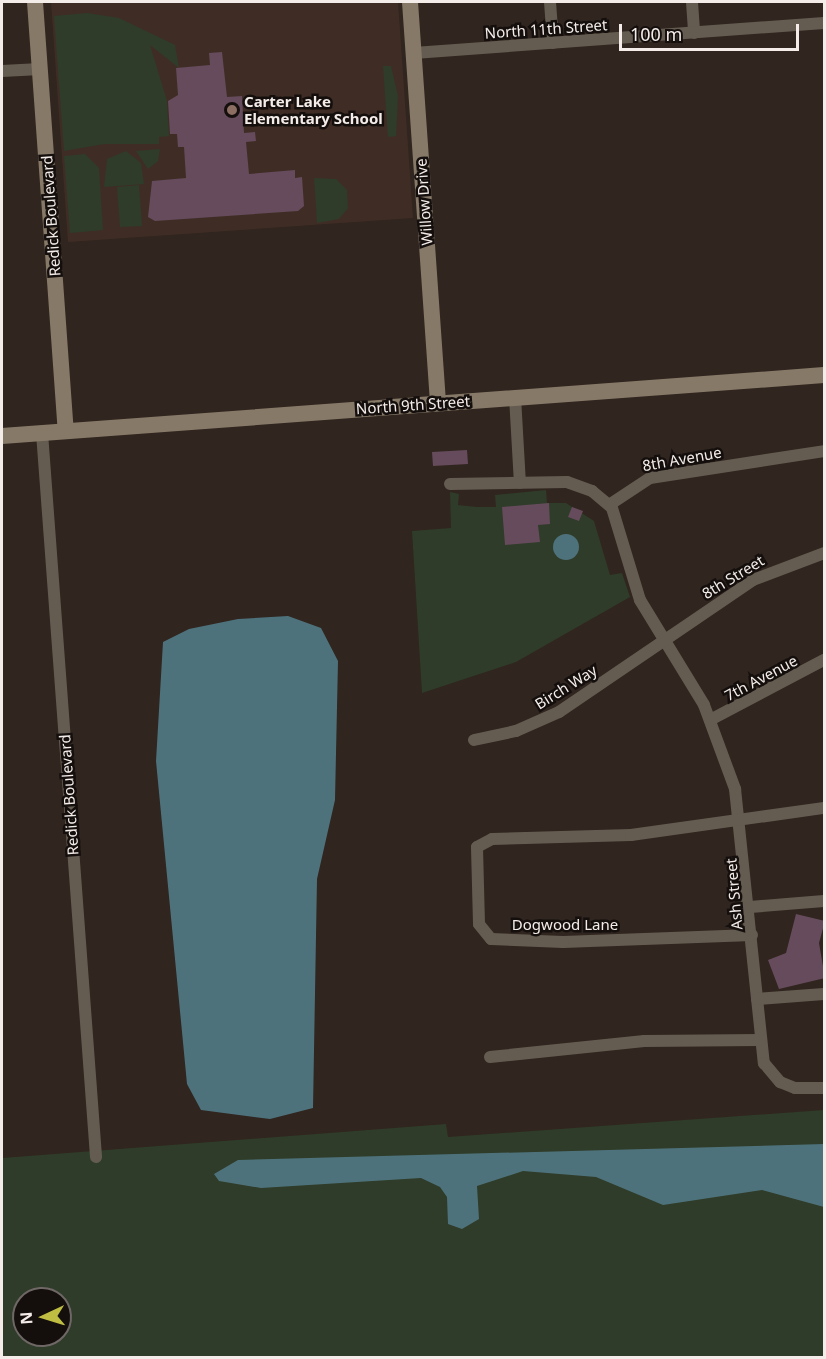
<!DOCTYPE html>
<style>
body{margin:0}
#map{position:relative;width:826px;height:1359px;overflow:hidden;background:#30251f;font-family:"Noto Sans",sans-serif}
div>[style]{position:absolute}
.built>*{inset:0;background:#3f2d25}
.green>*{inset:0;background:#2f3c29}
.water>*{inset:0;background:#4e727c}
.round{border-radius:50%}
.building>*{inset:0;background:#664b5c}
.street>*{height:12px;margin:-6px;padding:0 6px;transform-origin:6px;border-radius:6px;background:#645c51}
.secondary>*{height:16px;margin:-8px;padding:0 8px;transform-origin:8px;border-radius:8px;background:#867968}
.dots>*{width:16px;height:16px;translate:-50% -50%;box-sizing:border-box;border:3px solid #140f0d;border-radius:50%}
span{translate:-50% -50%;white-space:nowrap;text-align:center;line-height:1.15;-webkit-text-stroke:5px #140f0d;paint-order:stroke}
.street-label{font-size:15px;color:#f4ece9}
.poi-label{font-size:15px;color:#f4ece9;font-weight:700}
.left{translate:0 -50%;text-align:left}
.frame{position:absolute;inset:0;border:3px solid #f4ece9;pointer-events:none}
.north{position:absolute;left:12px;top:1287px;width:60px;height:60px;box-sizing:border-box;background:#140f0d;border:2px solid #6e6765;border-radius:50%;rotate:266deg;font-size:16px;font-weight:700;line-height:24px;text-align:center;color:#f4ece9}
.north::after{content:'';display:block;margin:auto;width:21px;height:27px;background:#bfbe42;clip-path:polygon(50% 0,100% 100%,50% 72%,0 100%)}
.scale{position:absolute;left:619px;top:24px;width:180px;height:27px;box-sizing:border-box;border:3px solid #f4ece9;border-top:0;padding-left:8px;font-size:18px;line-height:21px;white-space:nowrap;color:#f4ece9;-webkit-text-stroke:4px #140f0d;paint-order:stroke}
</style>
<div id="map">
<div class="built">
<div style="clip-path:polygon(51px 2px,398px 2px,413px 218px,68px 242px)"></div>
</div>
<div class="green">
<div style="clip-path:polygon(87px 13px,119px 18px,175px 45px,179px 68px,150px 45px,167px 101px,169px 136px,159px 137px,159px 144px,104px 144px,64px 151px,54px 16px)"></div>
<div style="clip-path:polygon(383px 66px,391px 66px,398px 96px,396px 136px,388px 137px)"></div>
<div style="clip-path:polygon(160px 149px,158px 161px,148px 169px,136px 151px)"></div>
<div style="clip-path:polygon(126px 151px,141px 163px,144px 184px,104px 187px,107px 159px)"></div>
<div style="clip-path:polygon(85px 154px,99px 168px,103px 230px,70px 233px,64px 156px)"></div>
<div style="clip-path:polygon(314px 178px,336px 179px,347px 190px,348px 208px,339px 219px,317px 223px)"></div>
<div style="clip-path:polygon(139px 185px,142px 226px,120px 227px,117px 187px)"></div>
<div style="clip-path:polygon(546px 490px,547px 503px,566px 503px,594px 521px,610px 575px,622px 573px,630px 597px,516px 662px,422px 693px,412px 531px,451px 528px,450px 492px,459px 494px,458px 505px,477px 507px,496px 507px,495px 495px)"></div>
<div style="clip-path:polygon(evenodd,824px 1110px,824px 1357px,2px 1357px,2px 1158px,446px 1124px,448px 1137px,824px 1110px,24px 1299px,60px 1299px,60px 1335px,24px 1335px,24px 1299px)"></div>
</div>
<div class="water">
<div class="round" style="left:553px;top:534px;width:26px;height:26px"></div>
<div style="clip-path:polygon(288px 616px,321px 628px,338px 661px,335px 800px,317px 879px,313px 1108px,270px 1119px,201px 1110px,187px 1084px,156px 761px,163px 642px,189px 629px,238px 619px)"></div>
<div style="clip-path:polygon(824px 1144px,824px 1207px,762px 1190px,663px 1205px,596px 1177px,523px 1171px,477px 1186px,479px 1219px,462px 1229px,448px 1224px,447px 1197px,440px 1187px,421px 1178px,261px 1188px,219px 1181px,214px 1174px,238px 1160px)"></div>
</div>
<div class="building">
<div style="clip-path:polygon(222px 52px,227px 97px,242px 96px,244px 133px,255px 132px,256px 141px,246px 142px,249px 174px,295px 170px,295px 178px,302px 177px,304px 206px,298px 211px,155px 221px,148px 217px,152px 181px,186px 178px,184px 147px,178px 147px,177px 134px,170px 134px,168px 101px,178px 95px,176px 68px,210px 65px,209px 53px)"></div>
<div style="clip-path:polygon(467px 450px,468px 464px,433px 466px,432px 452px)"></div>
<div style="clip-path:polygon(549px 503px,550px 524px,538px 525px,540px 542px,505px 545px,502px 507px)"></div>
<div style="clip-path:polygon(572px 507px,583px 511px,579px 521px,568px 517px)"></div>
<div style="clip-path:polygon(796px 914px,825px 921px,819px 943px,825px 978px,779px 989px,768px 960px,786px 953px)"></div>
</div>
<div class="street">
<div style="left:550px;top:2px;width:41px;rotate:85.8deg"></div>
<div style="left:692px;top:2px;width:31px;rotate:86deg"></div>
<div style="left:414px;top:53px;width:411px;rotate:-4.2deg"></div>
<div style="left:2px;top:71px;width:38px;rotate:-3deg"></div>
<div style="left:515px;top:397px;width:86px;rotate:86.7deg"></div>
<div style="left:42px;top:433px;width:726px;rotate:85.73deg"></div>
<div style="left:450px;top:484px;width:117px;rotate:-1deg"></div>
<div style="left:567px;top:482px;width:27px;rotate:20deg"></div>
<div style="left:592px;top:491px;width:26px;rotate:40deg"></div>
<div style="left:612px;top:508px;width:96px;rotate:73.1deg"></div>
<div style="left:640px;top:600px;width:123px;rotate:58.6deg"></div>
<div style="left:704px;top:705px;width:90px;rotate:69.7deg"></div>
<div style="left:735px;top:789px;width:276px;rotate:84deg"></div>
<div style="left:764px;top:1063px;width:25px;rotate:50deg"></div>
<div style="left:780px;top:1082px;width:16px;rotate:22deg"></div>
<div style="left:795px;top:1088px;width:29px"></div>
<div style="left:609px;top:505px;width:49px;rotate:-33.4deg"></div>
<div style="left:650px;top:478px;width:176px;rotate:-8.8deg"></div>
<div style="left:710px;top:720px;width:129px;rotate:-27.8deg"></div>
<div style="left:474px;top:740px;width:43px;rotate:-12.1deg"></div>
<div style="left:516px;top:731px;width:47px;rotate:-23.8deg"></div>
<div style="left:559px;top:712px;width:235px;rotate:-34.2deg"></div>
<div style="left:753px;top:580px;width:76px;rotate:-20.8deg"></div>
<div style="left:750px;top:907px;width:74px;rotate:-4.6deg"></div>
<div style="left:752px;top:935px;width:189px;rotate:177.9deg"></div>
<div style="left:563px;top:942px;width:72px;rotate:-177.6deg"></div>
<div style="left:491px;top:939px;width:19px;rotate:-129deg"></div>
<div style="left:479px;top:924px;width:77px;rotate:-91.5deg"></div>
<div style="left:477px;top:847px;width:17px;rotate:-28deg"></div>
<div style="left:492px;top:839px;width:139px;rotate:-1.6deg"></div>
<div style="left:631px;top:835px;width:195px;rotate:-8deg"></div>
<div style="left:757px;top:999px;width:67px;rotate:-4.3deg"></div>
<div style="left:490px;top:1057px;width:155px;rotate:-5.9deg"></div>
<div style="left:644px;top:1041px;width:116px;rotate:-0.5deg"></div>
</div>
<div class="secondary">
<div style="left:35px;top:2px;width:430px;rotate:85.9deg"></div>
<div style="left:410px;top:2px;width:402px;rotate:86deg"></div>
<div style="left:2px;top:436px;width:824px;rotate:-4.24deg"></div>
</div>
<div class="dots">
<div style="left:232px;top:110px;background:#8d6e63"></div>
</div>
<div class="street-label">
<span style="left:546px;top:29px;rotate:-4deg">North 11th Street</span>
<span style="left:424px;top:202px;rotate:-94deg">Willow Drive</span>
<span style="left:51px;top:216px;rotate:-94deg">Redick Boulevard</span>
<span style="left:413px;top:405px;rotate:-4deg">North 9th Street</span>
<span style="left:682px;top:459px;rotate:-10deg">8th Avenue</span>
<span style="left:733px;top:577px;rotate:-31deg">8th Street</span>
<span style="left:761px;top:678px;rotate:-28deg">7th Avenue</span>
<span style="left:566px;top:687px;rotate:-32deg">Birch Way</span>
<span style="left:69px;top:795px;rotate:-94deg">Redick Boulevard</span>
<span style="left:734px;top:894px;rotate:-95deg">Ash Street</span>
<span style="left:565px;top:925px">Dogwood Lane</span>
</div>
<div class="poi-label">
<span class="left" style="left:244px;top:110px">Carter Lake<br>Elementary School</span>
</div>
<div class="frame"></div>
<div class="north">N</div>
<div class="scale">100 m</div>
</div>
